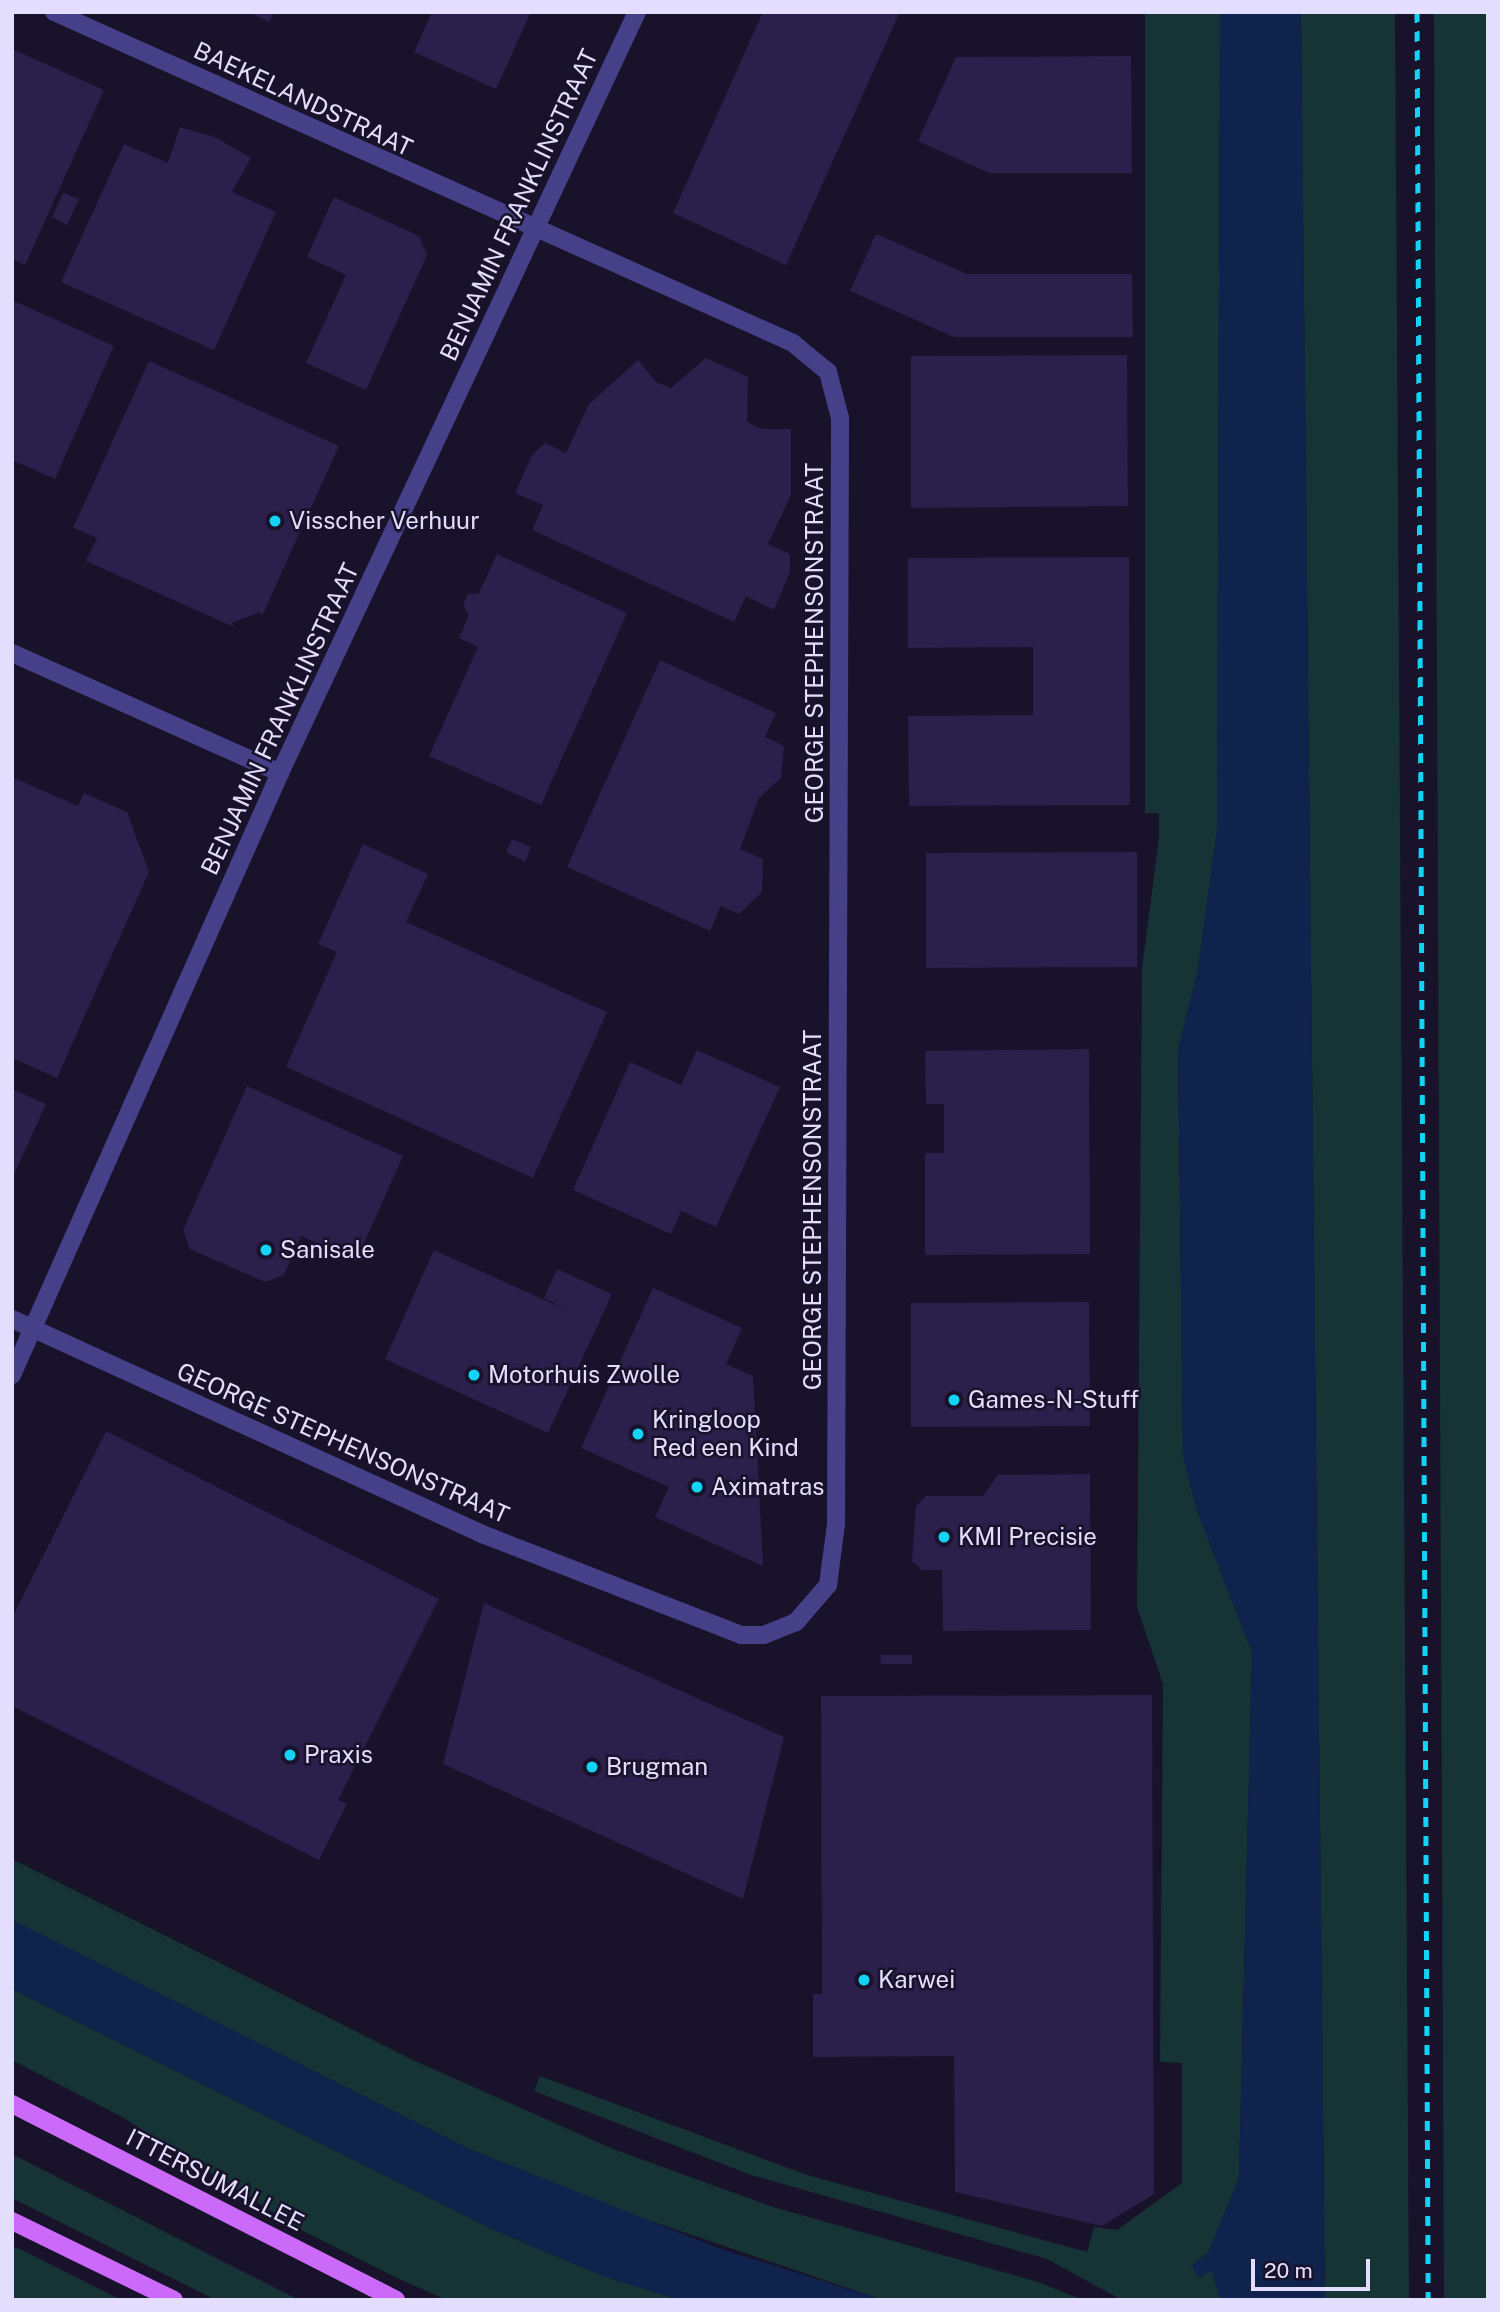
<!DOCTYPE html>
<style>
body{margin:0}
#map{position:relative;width:1500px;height:2312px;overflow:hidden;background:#18122b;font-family:"Public Sans",sans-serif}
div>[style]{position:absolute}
.green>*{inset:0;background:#163435}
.water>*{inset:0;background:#10234d}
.building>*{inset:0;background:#2b1f4b}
.minor>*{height:18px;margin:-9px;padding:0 9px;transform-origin:9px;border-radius:9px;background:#464088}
.major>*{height:18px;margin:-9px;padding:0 9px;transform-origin:9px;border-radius:9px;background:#cb6af9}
.rail>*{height:5px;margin-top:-2.5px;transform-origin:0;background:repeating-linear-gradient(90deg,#12d2f5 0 10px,transparent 0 19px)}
.dots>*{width:19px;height:19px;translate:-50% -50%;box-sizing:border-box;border:4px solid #18122b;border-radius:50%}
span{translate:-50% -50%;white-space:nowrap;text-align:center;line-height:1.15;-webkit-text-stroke:5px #18122b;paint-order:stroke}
.street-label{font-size:24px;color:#e3defe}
.poi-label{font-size:24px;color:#e3defe}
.left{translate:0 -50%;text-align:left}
.frame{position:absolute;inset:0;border:14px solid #e3defe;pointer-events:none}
.scale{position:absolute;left:1251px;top:2259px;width:119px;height:32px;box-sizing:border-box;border:4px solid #e3defe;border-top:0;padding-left:9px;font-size:21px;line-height:24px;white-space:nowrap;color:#e3defe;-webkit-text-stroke:5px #18122b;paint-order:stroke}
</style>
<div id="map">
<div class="green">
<div style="clip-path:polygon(1145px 12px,1220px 12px,1217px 830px,1198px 969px,1178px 1050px,1183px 1455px,1196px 1508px,1252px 1652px,1239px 2178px,1208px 2253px,1191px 2266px,1212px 2270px,1220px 2300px,1122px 2300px,1047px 2259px,751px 2175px,534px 2091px,540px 2076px,807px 2175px,1087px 2252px,1094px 2227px,1117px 2230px,1182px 2183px,1182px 2063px,1160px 2062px,1163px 1684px,1137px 1607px,1142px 968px,1159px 838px,1159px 813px,1145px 813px)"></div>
<div style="clip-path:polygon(1301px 12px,1395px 12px,1409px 2300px,1325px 2300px)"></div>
<div style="clip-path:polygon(1434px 12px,1488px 12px,1488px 2300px,1444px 2300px)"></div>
<div style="clip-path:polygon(12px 1859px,413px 2060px,613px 2149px,773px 2207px,1038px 2282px,1083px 2300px,883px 2300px,589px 2200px,467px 2148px,12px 1920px)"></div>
<div style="clip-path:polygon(12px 1989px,490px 2228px,603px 2276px,680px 2300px,447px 2300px,399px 2279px,301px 2230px,122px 2117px,12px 2060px)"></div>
<div style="clip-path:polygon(12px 2154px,299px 2300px,216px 2300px,12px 2198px)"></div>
<div style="clip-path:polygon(12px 2246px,24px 2251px,121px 2300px,12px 2300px)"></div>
</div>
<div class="water">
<div style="clip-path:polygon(1220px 12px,1301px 12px,1325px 2300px,1220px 2300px,1212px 2270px,1199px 2278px,1191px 2266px,1208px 2253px,1239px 2178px,1252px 1652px,1196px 1508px,1183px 1455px,1178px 1050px,1198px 969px,1217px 830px)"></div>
<div style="clip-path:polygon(12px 1920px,467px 2148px,718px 2248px,883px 2300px,680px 2300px,603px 2276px,490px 2228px,12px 1989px)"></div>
</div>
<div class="building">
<div style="clip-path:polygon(248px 12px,274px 12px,269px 22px)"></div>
<div style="clip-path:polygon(432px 12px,531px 12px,496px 89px,414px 52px)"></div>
<div style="clip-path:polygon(763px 12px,900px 12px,786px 265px,673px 213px)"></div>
<div style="clip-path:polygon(12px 49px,104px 90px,25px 265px,12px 259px)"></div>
<div style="clip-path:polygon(1131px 56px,1132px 173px,989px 173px,918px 141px,956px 57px)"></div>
<div style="clip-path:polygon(180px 127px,215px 137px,251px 158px,232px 192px,276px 212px,214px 350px,61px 282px,124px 144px,168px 163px)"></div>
<div style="clip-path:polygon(63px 193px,79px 199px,67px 225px,52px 217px)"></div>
<div style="clip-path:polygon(334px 197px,419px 236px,427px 255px,366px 390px,306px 363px,346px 275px,307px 257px)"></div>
<div style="clip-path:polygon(876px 234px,967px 274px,1132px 274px,1133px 337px,954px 337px,850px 291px)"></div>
<div style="clip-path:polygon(12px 300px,114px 346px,55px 479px,12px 460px)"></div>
<div style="clip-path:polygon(1127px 355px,1128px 506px,911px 508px,911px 356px)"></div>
<div style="clip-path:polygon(706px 358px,748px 377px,747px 422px,762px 429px,791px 429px,791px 495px,768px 544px,790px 554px,790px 572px,774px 610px,746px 596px,734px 622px,532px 530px,543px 505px,515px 493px,532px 455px,545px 443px,566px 453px,589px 404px,638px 360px,656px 382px,671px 388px)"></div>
<div style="clip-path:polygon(149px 361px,339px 446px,262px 616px,260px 612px,232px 623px,234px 627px,86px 561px,97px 538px,73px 528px)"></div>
<div style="clip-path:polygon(497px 554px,627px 613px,541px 805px,429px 756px,478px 647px,459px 638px,469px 615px,463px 605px,468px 594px,479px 593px)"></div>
<div style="clip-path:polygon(1129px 557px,1130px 805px,909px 806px,908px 716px,1033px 715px,1033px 647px,908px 648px,908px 558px)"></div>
<div style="clip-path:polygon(660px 660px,776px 713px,765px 737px,784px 746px,781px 778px,759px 798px,740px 849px,763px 859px,762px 892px,739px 914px,721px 906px,710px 931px,567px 867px)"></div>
<div style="clip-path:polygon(12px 777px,78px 806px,84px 793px,127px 812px,149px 872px,57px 1078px,12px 1058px)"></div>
<div style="clip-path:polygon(512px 839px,531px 847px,525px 862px,506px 852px)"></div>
<div style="clip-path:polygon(363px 844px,428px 874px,406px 922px,607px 1012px,533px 1178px,286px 1067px,337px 952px,318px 944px)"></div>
<div style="clip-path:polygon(1137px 852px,1137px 967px,926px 968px,926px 853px)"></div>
<div style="clip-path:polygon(1089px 1049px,1090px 1254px,925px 1255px,925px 1153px,944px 1153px,944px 1104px,926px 1104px,925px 1051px)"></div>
<div style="clip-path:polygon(697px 1050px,780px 1087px,716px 1227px,681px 1211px,671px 1234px,573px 1190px,630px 1062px,681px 1085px)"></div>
<div style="clip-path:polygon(247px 1086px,403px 1156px,356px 1261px,301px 1236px,284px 1275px,265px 1282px,190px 1249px,183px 1230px)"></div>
<div style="clip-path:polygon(12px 1089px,46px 1104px,12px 1179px)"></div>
<div style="clip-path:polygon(434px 1250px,569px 1311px,544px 1298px,557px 1269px,612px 1294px,548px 1433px,385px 1359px)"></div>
<div style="clip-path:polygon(653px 1288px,742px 1328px,726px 1364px,753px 1376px,763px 1566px,655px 1517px,669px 1487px,581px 1448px)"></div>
<div style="clip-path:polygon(1089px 1302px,1090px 1426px,911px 1427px,911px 1303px)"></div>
<div style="clip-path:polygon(106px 1431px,439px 1599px,338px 1800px,347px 1804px,319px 1860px,12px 1706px,12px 1618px)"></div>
<div style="clip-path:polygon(1090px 1474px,1091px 1630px,943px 1631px,942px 1570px,922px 1570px,912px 1561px,916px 1506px,926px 1496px,983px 1496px,998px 1475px)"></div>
<div style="clip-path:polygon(484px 1603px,784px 1737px,743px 1899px,443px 1764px)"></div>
<div style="clip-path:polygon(880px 1655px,912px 1655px,912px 1664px,881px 1664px)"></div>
<div style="clip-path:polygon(1152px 1695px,1154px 2194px,1102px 2226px,955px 2192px,954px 2056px,813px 2057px,813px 1994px,822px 1994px,821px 1696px)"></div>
</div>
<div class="minor">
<div style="left:12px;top:653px;width:294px;rotate:24.1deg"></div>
<div style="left:12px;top:1319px;width:517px;rotate:24.58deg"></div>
<div style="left:482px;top:1534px;width:278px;rotate:21.3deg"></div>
<div style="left:741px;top:1635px;width:23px"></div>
<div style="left:764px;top:1635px;width:35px;rotate:-22deg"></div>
<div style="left:796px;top:1622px;width:49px;rotate:-49.1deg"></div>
<div style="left:828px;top:1585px;width:62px;rotate:-82.5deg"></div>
<div style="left:836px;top:1524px;width:1106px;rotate:-89.79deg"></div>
<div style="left:840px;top:418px;width:48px;rotate:-104.6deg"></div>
<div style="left:828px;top:372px;width:45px;rotate:-140.4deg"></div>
<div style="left:793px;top:343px;width:810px;rotate:-155.87deg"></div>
<div style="left:12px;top:1375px;width:659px;rotate:-66deg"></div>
<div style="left:280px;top:773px;width:841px;rotate:-64.87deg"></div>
</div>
<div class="major">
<div style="left:12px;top:2104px;width:431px;rotate:27deg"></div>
<div style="left:12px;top:2221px;width:180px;rotate:26deg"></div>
</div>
<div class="rail">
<div style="left:1417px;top:12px;width:2288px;rotate:89.72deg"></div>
</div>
<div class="dots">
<div style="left:275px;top:521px;background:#12d2f5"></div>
<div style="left:266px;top:1250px;background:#12d2f5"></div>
<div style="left:474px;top:1375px;background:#12d2f5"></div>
<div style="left:954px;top:1400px;background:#12d2f5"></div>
<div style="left:638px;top:1434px;background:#12d2f5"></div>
<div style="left:697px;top:1487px;background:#12d2f5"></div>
<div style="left:944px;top:1537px;background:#12d2f5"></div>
<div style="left:290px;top:1755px;background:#12d2f5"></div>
<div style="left:592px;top:1767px;background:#12d2f5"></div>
<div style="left:864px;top:1980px;background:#12d2f5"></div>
</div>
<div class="street-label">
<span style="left:303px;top:99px;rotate:25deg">BAEKELANDSTRAAT</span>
<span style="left:519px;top:205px;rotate:-65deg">BENJAMIN FRANKLINSTRAAT</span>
<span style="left:815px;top:643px;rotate:-90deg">GEORGE STEPHENSONSTRAAT</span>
<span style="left:280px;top:719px;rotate:-65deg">BENJAMIN FRANKLINSTRAAT</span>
<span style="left:813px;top:1210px;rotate:-90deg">GEORGE STEPHENSONSTRAAT</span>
<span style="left:343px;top:1443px;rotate:24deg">GEORGE STEPHENSONSTRAAT</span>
<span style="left:215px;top:2180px;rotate:27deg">ITTERSUMALLEE</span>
</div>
<div class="poi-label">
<span class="left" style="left:289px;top:521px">Visscher Verhuur</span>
<span class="left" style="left:280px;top:1250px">Sanisale</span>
<span class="left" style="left:488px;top:1375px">Motorhuis Zwolle</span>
<span class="left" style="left:968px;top:1400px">Games-N-Stuff</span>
<span class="left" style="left:652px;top:1434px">Kringloop<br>Red een Kind</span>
<span class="left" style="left:711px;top:1487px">Aximatras</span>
<span class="left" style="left:958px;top:1537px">KMI Precisie</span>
<span class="left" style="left:304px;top:1755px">Praxis</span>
<span class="left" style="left:606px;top:1767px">Brugman</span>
<span class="left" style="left:878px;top:1980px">Karwei</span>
</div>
<div class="frame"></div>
<div class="scale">20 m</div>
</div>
